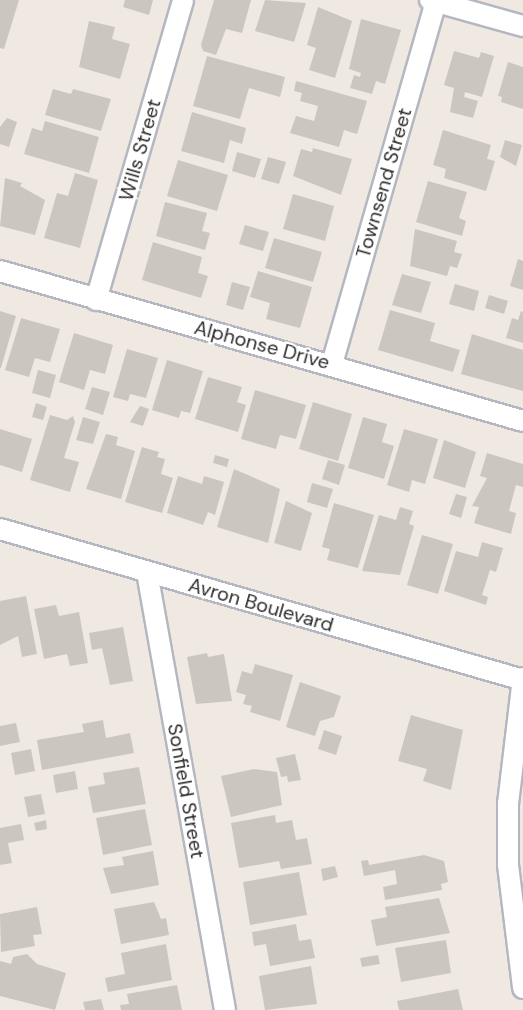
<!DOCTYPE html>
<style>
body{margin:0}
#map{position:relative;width:523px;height:1010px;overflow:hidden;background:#efe9e1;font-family:"DM Sans",sans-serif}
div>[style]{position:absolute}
.building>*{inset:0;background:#cbc7bf}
.roads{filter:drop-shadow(2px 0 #b4b7c1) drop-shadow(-2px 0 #b4b7c1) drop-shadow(0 2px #b4b7c1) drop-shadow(0 -2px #b4b7c1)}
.minor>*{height:20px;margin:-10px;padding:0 10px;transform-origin:10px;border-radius:10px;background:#fff}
span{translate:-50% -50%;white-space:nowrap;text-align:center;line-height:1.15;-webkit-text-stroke:4.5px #fff;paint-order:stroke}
.street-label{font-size:20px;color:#2e2e2e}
</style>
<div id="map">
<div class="building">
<div style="clip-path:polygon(0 0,19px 0,4px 49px,0 48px)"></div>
<div style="clip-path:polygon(125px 0,153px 0,149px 15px,123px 7px)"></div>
<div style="clip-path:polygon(214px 0,251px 0,242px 33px,226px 29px,216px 55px,203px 51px,201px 45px)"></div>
<div style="clip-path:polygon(265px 0,306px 3px,294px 42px,255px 31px)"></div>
<div style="clip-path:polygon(318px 7px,352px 21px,335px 78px,309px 70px,316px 48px,307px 45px)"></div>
<div style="clip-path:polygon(361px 19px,401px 30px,385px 84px,376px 81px,372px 94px,350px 88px,354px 75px,360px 77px,361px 73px,349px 69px)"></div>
<div style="clip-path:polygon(89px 21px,115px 27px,112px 39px,130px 44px,120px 79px,79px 67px)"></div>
<div style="clip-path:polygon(454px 51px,479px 58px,481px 52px,494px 56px,482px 97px,465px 92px,464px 97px,478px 101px,473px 118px,450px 112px,454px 88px,444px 85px)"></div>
<div style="clip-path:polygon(207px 56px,285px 77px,280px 97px,249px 88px,240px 119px,193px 106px)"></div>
<div style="clip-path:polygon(508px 62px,523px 67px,523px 109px,501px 102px,502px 97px,498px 96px)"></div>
<div style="clip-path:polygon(296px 81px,367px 101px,357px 134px,344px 130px,339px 147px,290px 133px,296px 116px,314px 121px,318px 106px,300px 101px,302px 93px,294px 91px)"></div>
<div style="clip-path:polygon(53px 89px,71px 94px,73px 89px,111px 99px,101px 131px,45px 115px)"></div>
<div style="clip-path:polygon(192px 112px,246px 128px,242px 144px,230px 140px,224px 163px,181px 151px)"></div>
<div style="clip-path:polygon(7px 118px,17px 122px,9px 147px,0 144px,0 127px)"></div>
<div style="clip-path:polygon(45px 121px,99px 137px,89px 173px,24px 154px,32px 128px,42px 131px)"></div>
<div style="clip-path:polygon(443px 130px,491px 145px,487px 159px,495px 161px,486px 191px,444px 178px,446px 169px,433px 165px)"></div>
<div style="clip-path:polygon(505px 140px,522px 145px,516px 166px,500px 157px)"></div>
<div style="clip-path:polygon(313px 148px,352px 159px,341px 195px,293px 176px,301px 149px,312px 152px)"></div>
<div style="clip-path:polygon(237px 152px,261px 159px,255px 178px,232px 171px)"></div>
<div style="clip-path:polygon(268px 157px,286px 162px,279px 184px,261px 179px)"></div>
<div style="clip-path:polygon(178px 160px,228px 175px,217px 211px,167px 196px)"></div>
<div style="clip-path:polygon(75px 173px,98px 180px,80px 248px,44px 238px,57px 193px,68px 196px)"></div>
<div style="clip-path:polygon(5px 178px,22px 183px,20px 186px,45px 200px,35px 235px,0 226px)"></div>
<div style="clip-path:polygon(428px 181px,467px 192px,459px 218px,466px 221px,462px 236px,416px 222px)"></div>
<div style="clip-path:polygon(293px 194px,334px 206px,325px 241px,283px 229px)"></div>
<div style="clip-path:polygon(165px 202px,207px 213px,202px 231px,210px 233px,205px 250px,156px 236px)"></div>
<div style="clip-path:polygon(245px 225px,269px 232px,263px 251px,239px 244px)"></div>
<div style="clip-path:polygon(415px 229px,457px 241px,454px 252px,462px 254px,457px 268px,450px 266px,447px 276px,410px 266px)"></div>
<div style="clip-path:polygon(274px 238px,322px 252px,313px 282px,265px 268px)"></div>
<div style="clip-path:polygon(153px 242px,202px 257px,198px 273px,208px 276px,201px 298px,142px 280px)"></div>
<div style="clip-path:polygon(518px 259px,523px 261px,523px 290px,510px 286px)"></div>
<div style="clip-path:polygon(258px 271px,312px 287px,300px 328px,266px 319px,270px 303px,250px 297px)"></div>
<div style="clip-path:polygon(402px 274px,431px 282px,421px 313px,392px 305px)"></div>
<div style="clip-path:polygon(232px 282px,250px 287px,243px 310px,226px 305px)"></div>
<div style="clip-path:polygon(455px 284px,479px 291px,474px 311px,449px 304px)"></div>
<div style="clip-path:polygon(489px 295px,508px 301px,504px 314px,485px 308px)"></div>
<div style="clip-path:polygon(390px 310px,435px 323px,430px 341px,460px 350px,453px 372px,378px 350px)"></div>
<div style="clip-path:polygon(0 311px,16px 316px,1px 368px,0 368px)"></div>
<div style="clip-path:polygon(521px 311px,523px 312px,523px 343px,506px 338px,512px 318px,518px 320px)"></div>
<div style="clip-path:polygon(21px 318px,60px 329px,50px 362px,35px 358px,29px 377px,5px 370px)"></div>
<div style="clip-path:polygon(74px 333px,113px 345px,105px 374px,90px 370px,84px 390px,59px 382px)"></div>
<div style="clip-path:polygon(472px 334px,523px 350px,523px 391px,461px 374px)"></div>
<div style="clip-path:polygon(127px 349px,158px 358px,146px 398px,130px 394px,128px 401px,113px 397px)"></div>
<div style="clip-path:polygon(167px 360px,203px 371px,190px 413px,181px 411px,179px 418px,152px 410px)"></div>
<div style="clip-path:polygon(38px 370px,56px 375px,50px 398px,32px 393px)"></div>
<div style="clip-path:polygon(208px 377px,242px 387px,237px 402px,246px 405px,238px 432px,195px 419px)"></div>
<div style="clip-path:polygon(92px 387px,110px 392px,103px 415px,85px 409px)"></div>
<div style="clip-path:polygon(255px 390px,306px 405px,296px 439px,280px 435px,276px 449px,241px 439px)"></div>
<div style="clip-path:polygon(313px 402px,352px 414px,338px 461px,299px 449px)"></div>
<div style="clip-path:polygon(36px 403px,47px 407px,43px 420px,32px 417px)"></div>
<div style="clip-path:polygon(140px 406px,149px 409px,143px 426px,130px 422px)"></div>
<div style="clip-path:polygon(50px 415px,67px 420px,73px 416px,75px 422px,64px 458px,79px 462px,70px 492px,30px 480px)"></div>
<div style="clip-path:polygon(83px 417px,100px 422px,93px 444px,76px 440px)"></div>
<div style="clip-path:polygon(363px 417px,387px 424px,382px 442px,394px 446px,384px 479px,348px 468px)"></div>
<div style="clip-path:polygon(0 429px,32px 439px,22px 472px,0 465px)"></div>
<div style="clip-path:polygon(404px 429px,438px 439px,425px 484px,412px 480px,409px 492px,387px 485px)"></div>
<div style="clip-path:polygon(106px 434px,118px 437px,116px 445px,135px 451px,121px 499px,86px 489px)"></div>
<div style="clip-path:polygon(444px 440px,476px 452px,465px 488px,433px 478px)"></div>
<div style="clip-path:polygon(142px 447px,159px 452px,157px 457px,165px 459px,161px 474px,173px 478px,162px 513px,125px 502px)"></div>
<div style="clip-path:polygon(487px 453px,523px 464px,523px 487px,516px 485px,509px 511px,516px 513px,511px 534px,474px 523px,479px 507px,472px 506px,487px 478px,480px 476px)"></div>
<div style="clip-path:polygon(215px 455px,229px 459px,227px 467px,213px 463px)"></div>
<div style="clip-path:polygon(328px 460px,345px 465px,339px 485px,322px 479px)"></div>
<div style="clip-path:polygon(234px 469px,280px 489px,268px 543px,217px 527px)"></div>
<div style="clip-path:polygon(178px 476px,202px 484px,204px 476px,224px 482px,215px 515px,208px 512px,203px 525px,167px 513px)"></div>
<div style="clip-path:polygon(312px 483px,333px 489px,327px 508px,307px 502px)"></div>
<div style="clip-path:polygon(456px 494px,467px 497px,461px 518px,449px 514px)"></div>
<div style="clip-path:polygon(286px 501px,312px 513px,301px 551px,274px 543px)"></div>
<div style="clip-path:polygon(334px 503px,374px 515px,358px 568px,327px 560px,330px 549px,322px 547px)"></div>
<div style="clip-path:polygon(400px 507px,413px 511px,409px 524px,414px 526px,400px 575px,362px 571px,379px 515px,396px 520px)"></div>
<div style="clip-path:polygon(422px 535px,453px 544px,438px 594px,407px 585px)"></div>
<div style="clip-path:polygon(482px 542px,503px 548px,496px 572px,490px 570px,482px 595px,488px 597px,486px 605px,444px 591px,456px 551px,478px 557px)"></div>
<div style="clip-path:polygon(26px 596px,37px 654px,22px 657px,18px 636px,0 645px,0 601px)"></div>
<div style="clip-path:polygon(56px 605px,59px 616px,79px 612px,88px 663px,70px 666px,67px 654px,44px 659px,34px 609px)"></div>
<div style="clip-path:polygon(123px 627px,133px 681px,110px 685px,102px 648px,92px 650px,89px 633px)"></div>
<div style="clip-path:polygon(207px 653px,208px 657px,224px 654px,232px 701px,196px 704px,187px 657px)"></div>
<div style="clip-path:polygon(255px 664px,293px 675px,280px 721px,250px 712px,252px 706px,243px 704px,246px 695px,236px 692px,242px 671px,252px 674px)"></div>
<div style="clip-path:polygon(300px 682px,341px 696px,334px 717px,320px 721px,315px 736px,286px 727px)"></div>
<div style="clip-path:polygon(411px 715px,463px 730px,451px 790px,423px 781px,427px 769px,398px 761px)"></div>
<div style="clip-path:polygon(103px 720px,106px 738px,130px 733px,134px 753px,42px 770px,37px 740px,84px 732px,82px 724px)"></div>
<div style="clip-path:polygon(16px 723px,20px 742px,0 746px,0 726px)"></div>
<div style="clip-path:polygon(324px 730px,342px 736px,336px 755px,318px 749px)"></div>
<div style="clip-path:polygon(31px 749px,35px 771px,15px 775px,11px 753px)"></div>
<div style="clip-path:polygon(295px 754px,301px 780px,288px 782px,287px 776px,281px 777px,276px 758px)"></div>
<div style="clip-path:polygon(139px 767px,146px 804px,93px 813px,88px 787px,105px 784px,103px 773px)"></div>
<div style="clip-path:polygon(254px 769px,277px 772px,282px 805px,231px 817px,221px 776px)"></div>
<div style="clip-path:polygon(75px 771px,78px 789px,56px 793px,53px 775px)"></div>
<div style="clip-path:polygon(41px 794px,45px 814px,28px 817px,24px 797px)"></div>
<div style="clip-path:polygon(145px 809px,152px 845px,103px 855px,96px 818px)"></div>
<div style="clip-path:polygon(275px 815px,276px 823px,292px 820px,296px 840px,307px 838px,312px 864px,281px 869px,279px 861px,239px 868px,231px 823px)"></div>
<div style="clip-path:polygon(46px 820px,47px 829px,36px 831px,34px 823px)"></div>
<div style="clip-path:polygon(21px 824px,24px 840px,8px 843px,12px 863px,0 865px,0 828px)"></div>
<div style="clip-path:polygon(153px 851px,159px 885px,111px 894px,103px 868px,124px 865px,122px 857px)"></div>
<div style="clip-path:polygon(424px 855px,444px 861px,448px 882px,441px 884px,442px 890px,385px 900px,383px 887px,397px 884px,395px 870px,364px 876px,361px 861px,368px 860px,369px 865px)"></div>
<div style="clip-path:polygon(335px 866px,338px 877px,323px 881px,321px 869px)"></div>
<div style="clip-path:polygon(299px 872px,307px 915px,250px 925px,243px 882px)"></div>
<div style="clip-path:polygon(439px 898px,450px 933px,376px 946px,371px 920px,387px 917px,385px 907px)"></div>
<div style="clip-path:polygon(154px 902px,161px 919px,166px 918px,169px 935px,121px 944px,114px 909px)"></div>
<div style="clip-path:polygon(37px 907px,42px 934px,33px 935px,35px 946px,1px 952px,0 914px)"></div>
<div style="clip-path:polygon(296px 924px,299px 941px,311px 939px,315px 958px,270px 966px,266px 944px,254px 946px,252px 932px)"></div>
<div style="clip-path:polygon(446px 940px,451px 973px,401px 982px,395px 948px)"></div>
<div style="clip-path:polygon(166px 944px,172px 980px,108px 992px,105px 978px,125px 974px,121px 953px)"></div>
<div style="clip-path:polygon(27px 954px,37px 964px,66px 973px,55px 1010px,0 996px,0 961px,11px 964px,13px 957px)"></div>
<div style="clip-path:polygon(378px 955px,380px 964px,362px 967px,360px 958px)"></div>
<div style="clip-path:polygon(311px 966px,317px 1004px,265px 1010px,259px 976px)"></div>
<div style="clip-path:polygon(177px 985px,182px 1010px,121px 1010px,120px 1005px,129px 1004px,127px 994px)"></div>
<div style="clip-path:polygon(458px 989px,463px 1010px,399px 1010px,397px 1001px)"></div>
<div style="clip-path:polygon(101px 999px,104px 1010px,85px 1010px,83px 1002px)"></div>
</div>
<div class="roads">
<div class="minor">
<div style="left:430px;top:0;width:97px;rotate:15.6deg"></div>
<div style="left:0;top:271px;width:544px;rotate:16deg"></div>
<div style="left:96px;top:300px;width:312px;rotate:-73.8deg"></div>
<div style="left:332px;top:364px;width:377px;rotate:-74deg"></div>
<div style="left:0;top:529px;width:544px;rotate:16.1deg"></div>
<div style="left:147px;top:572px;width:445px;rotate:79.9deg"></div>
<div style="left:523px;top:678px;width:126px;rotate:96.8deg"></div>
<div style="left:508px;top:803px;width:62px;rotate:90deg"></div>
<div style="left:508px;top:865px;width:124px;rotate:83deg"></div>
</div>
</div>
<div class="street-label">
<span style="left:140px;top:150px;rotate:-74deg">Wills Street</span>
<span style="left:384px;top:183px;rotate:-74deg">Townsend Street</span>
<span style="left:262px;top:345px;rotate:15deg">Alphonse Drive</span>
<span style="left:261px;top:605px;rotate:16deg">Avron Boulevard</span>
<span style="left:186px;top:791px;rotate:80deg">Sonfield Street</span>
</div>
</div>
